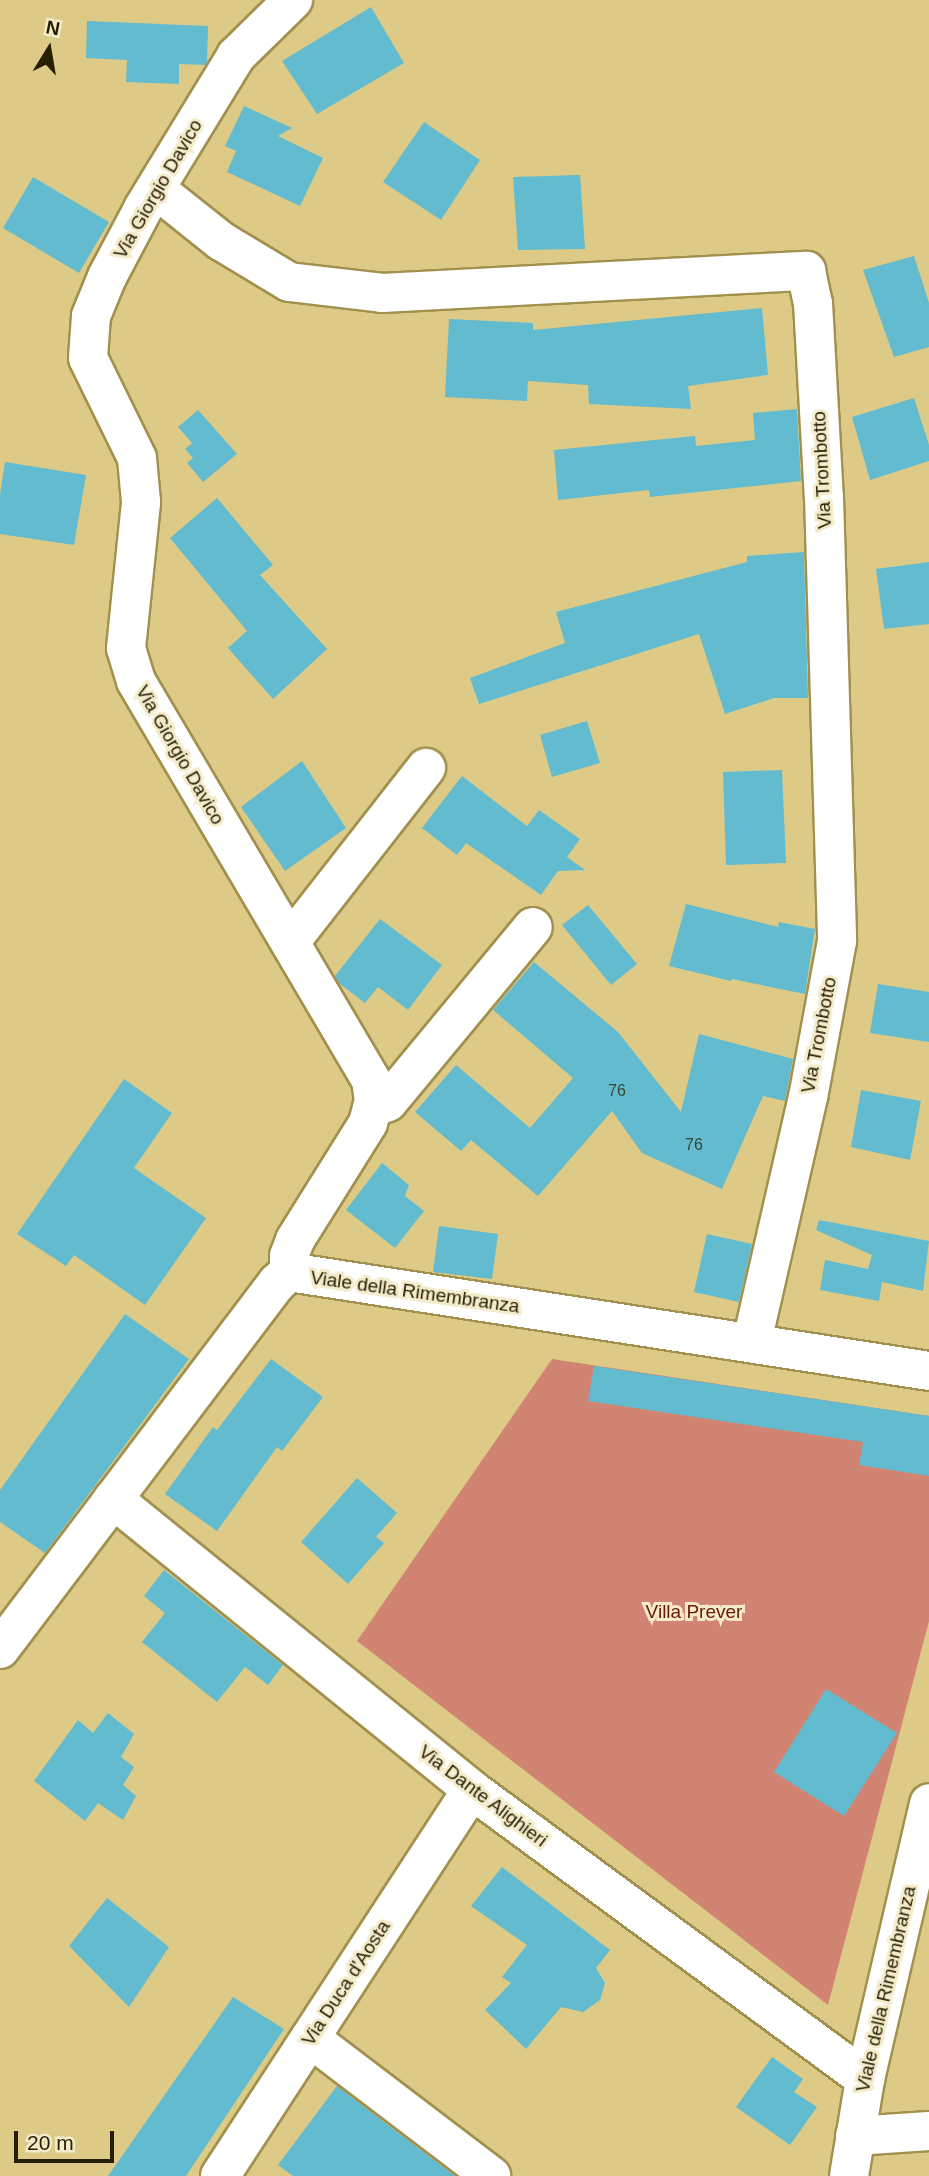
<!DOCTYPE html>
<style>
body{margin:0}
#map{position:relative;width:929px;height:2176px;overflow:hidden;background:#dcca86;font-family:Helvetica,sans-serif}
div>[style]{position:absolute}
.green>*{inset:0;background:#d18471}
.building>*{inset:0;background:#63bbcf}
.roads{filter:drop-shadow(2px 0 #a2904e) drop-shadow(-2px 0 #a2904e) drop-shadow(0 2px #a2904e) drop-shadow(0 -2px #a2904e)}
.minor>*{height:38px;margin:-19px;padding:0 19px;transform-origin:19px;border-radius:19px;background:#fff}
span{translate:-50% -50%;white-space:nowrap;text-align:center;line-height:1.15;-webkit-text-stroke:6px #f4ebca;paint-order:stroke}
.number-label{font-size:16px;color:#364637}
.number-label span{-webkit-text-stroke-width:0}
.street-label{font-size:19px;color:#271f04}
.park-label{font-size:19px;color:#6a1a05}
.north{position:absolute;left:14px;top:14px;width:70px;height:70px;-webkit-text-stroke:5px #f4ebca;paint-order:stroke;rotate:11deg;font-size:19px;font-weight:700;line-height:28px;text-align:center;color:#271f04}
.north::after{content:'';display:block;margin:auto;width:24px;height:32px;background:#271f04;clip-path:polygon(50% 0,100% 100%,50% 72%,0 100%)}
.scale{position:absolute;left:14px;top:2131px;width:100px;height:32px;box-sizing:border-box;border:4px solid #271f04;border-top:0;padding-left:9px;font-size:21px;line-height:24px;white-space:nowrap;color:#271f04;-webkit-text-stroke:5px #f4ebca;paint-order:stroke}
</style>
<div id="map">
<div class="green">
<div style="clip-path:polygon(552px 1359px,929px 1416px,929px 1621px,828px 2005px,357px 1641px)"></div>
</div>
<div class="building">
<div style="clip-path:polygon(371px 7px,404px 63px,317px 114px,282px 61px)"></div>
<div style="clip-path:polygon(87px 21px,208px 26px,207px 62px,205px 65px,179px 64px,179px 84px,126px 82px,127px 60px,86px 58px)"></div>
<div style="clip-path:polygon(244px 106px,292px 128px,278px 136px,323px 158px,300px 206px,227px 172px,236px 151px,225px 146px)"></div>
<div style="clip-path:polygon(424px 122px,480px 160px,441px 220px,383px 182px)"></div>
<div style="clip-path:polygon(580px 175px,585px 249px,518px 250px,513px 177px)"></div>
<div style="clip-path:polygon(33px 177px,109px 222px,79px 273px,3px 228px)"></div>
<div style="clip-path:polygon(914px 256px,929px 303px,929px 347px,894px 357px,863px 270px)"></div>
<div style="clip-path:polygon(762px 308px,768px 375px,688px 386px,691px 409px,589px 404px,588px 385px,528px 381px,527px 401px,445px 397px,449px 319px,533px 323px,533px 330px)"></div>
<div style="clip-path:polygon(914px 398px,929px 445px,929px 461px,870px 480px,852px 417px)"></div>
<div style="clip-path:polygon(797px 409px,801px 481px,650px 497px,649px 490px,558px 500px,554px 450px,695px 436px,696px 446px,755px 440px,753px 413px)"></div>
<div style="clip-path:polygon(198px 410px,237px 454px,203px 482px,187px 463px,193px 458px,185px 449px,192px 443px,178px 427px)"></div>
<div style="clip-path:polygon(5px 462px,86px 475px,74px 545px,0 534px,0 494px)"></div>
<div style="clip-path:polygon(217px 498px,273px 565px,260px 575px,327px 649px,273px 699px,228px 648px,247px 631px,170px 538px)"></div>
<div style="clip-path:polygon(804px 552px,808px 698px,774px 698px,725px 714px,699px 634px,479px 704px,470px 678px,565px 643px,556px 612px,747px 562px,747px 556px)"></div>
<div style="clip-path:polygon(929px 562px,929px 624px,884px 629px,876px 569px)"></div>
<div style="clip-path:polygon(587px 721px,600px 763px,552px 777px,540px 735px)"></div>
<div style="clip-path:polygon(302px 761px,346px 828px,285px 871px,241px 807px)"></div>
<div style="clip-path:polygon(782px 770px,786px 863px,726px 865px,723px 772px)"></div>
<div style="clip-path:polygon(462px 776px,527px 826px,539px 810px,580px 839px,567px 857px,585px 870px,558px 871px,541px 895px,466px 843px,457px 855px,422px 828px)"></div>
<div style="clip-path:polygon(686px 904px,778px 927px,779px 922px,815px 929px,805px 994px,732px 979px,731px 981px,669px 966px)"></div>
<div style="clip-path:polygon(588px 905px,637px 964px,611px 985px,562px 925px)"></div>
<div style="clip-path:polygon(380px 919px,442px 965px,408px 1010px,378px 987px,365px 1003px,340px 984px,335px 976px)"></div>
<div style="clip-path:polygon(534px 962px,618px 1032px,681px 1112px,699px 1034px,793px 1059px,785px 1101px,763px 1096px,722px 1189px,642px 1153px,612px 1111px,538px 1196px,471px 1140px,461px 1151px,415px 1112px,456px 1065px,530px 1128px,573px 1078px,493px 1010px)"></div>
<div style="clip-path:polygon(878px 984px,929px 992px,929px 1042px,870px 1033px)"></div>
<div style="clip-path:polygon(124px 1079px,172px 1113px,134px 1168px,206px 1218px,145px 1305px,74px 1255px,66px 1266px,17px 1234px)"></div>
<div style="clip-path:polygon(861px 1090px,921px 1101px,910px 1160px,851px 1147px)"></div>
<div style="clip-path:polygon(382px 1163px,409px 1185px,405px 1196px,424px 1211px,395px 1248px,346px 1210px)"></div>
<div style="clip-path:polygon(819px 1220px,929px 1241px,923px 1291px,882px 1282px,879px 1301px,820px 1290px,825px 1260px,868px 1269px,872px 1255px,816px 1230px)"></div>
<div style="clip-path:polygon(439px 1226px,498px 1234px,492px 1279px,433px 1272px)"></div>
<div style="clip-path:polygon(707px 1234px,752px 1244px,739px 1302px,694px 1292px)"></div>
<div style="clip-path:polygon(125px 1314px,189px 1359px,45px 1553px,0 1522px,0 1490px)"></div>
<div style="clip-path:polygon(271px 1359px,323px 1397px,282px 1451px,277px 1447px,217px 1531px,165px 1494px,213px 1427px,217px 1430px)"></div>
<div style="clip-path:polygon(594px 1366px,929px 1416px,929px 1476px,859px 1465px,863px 1442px,588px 1401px)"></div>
<div style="clip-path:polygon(357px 1478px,397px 1513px,376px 1537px,384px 1543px,348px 1584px,301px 1542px)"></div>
<div style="clip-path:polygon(164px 1570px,283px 1665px,268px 1685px,245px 1667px,217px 1702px,142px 1642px,165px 1613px,144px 1596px)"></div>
<div style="clip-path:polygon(826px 1689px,897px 1733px,844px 1816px,774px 1772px)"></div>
<div style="clip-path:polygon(108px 1713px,134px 1734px,121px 1757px,134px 1767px,123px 1785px,136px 1796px,123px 1820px,98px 1803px,85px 1821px,34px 1781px,78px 1720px,93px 1733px)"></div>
<div style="clip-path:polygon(502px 1867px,610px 1950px,596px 1968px,605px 1983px,600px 2000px,583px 2012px,561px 2007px,526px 2049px,485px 2010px,511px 1983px,502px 1977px,527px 1945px,471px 1906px)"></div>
<div style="clip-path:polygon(107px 1898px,169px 1947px,129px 2007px,69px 1946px)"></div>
<div style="clip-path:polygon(233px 1997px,284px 2029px,186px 2176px,108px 2176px)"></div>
<div style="clip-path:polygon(772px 2057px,803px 2079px,794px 2092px,817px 2107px,790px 2145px,736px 2107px)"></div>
<div style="clip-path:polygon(337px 2086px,455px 2176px,293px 2176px,278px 2165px)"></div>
</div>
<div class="roads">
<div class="minor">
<div style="left:157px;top:190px;width:82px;rotate:38.6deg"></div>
<div style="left:221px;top:241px;width:79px;rotate:31.1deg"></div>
<div style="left:289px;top:282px;width:94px;rotate:6.7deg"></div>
<div style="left:382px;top:293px;width:425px;rotate:-3deg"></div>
<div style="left:806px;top:271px;width:33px;rotate:78deg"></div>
<div style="left:813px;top:303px;width:194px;rotate:86.8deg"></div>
<div style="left:824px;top:497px;width:444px;rotate:88.3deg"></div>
<div style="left:837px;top:941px;width:159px;rotate:100.5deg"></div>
<div style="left:808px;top:1097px;width:251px;rotate:102.9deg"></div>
<div style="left:290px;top:942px;width:221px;rotate:-52deg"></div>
<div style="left:372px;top:1108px;width:17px;rotate:-21deg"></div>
<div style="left:388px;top:1102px;width:227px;rotate:-50.4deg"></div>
<div style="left:289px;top:1272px;width:16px;rotate:-90deg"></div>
<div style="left:289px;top:1256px;width:17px;rotate:-69deg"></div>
<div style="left:295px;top:1240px;width:138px;rotate:-58deg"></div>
<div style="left:368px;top:1123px;width:23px;rotate:-75deg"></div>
<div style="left:374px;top:1101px;width:21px;rotate:-98deg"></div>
<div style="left:371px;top:1080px;width:463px;rotate:-120.5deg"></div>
<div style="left:136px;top:681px;width:34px;rotate:-107deg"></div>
<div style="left:126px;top:648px;width:147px;rotate:-84.1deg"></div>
<div style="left:141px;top:502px;width:44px;rotate:-95.2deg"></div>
<div style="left:137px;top:458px;width:111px;rotate:-116.1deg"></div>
<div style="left:88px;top:358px;width:42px;rotate:-85.9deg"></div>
<div style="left:91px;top:316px;width:42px;rotate:-67.7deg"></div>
<div style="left:107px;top:277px;width:79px;rotate:-62.1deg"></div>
<div style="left:144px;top:207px;width:177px;rotate:-58.6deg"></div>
<div style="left:236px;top:56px;width:80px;rotate:-44.5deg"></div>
<div style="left:289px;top:1272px;width:648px;rotate:8.79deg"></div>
<div style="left:113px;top:1499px;width:462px;rotate:39deg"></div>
<div style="left:472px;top:1790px;width:488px;rotate:36.3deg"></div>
<div style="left:0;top:1649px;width:459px;rotate:-52.9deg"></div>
<div style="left:277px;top:1283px;width:16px;rotate:-43deg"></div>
<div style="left:310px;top:2038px;width:228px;rotate:37.3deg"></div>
<div style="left:855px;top:2136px;width:74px;rotate:-3.9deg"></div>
<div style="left:220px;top:2176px;width:461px;rotate:-56.9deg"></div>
<div style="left:849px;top:2176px;width:98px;rotate:-80.6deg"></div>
<div style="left:865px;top:2079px;width:283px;rotate:-76.9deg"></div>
</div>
</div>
<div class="number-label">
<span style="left:617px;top:1091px">76</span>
<span style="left:694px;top:1145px">76</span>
</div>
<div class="street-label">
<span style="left:158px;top:189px;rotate:-60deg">Via Giorgio Davico</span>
<span style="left:822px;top:470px;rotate:-93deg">Via Trombotto</span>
<span style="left:180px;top:755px;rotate:60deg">Via Giorgio Davico</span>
<span style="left:819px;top:1035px;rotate:-79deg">Via Trombotto</span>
<span style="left:415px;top:1292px;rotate:8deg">Viale della Rimembranza</span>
<span style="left:483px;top:1796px;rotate:37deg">Via Dante Alighieri</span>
<span style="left:346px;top:1983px;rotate:-57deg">Via Duca d'Aosta</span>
<span style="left:886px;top:1989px;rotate:-77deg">Viale della Rimembranza</span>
</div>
<div class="park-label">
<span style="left:694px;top:1612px">Villa Prever</span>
</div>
<div class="north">N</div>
<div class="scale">20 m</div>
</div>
